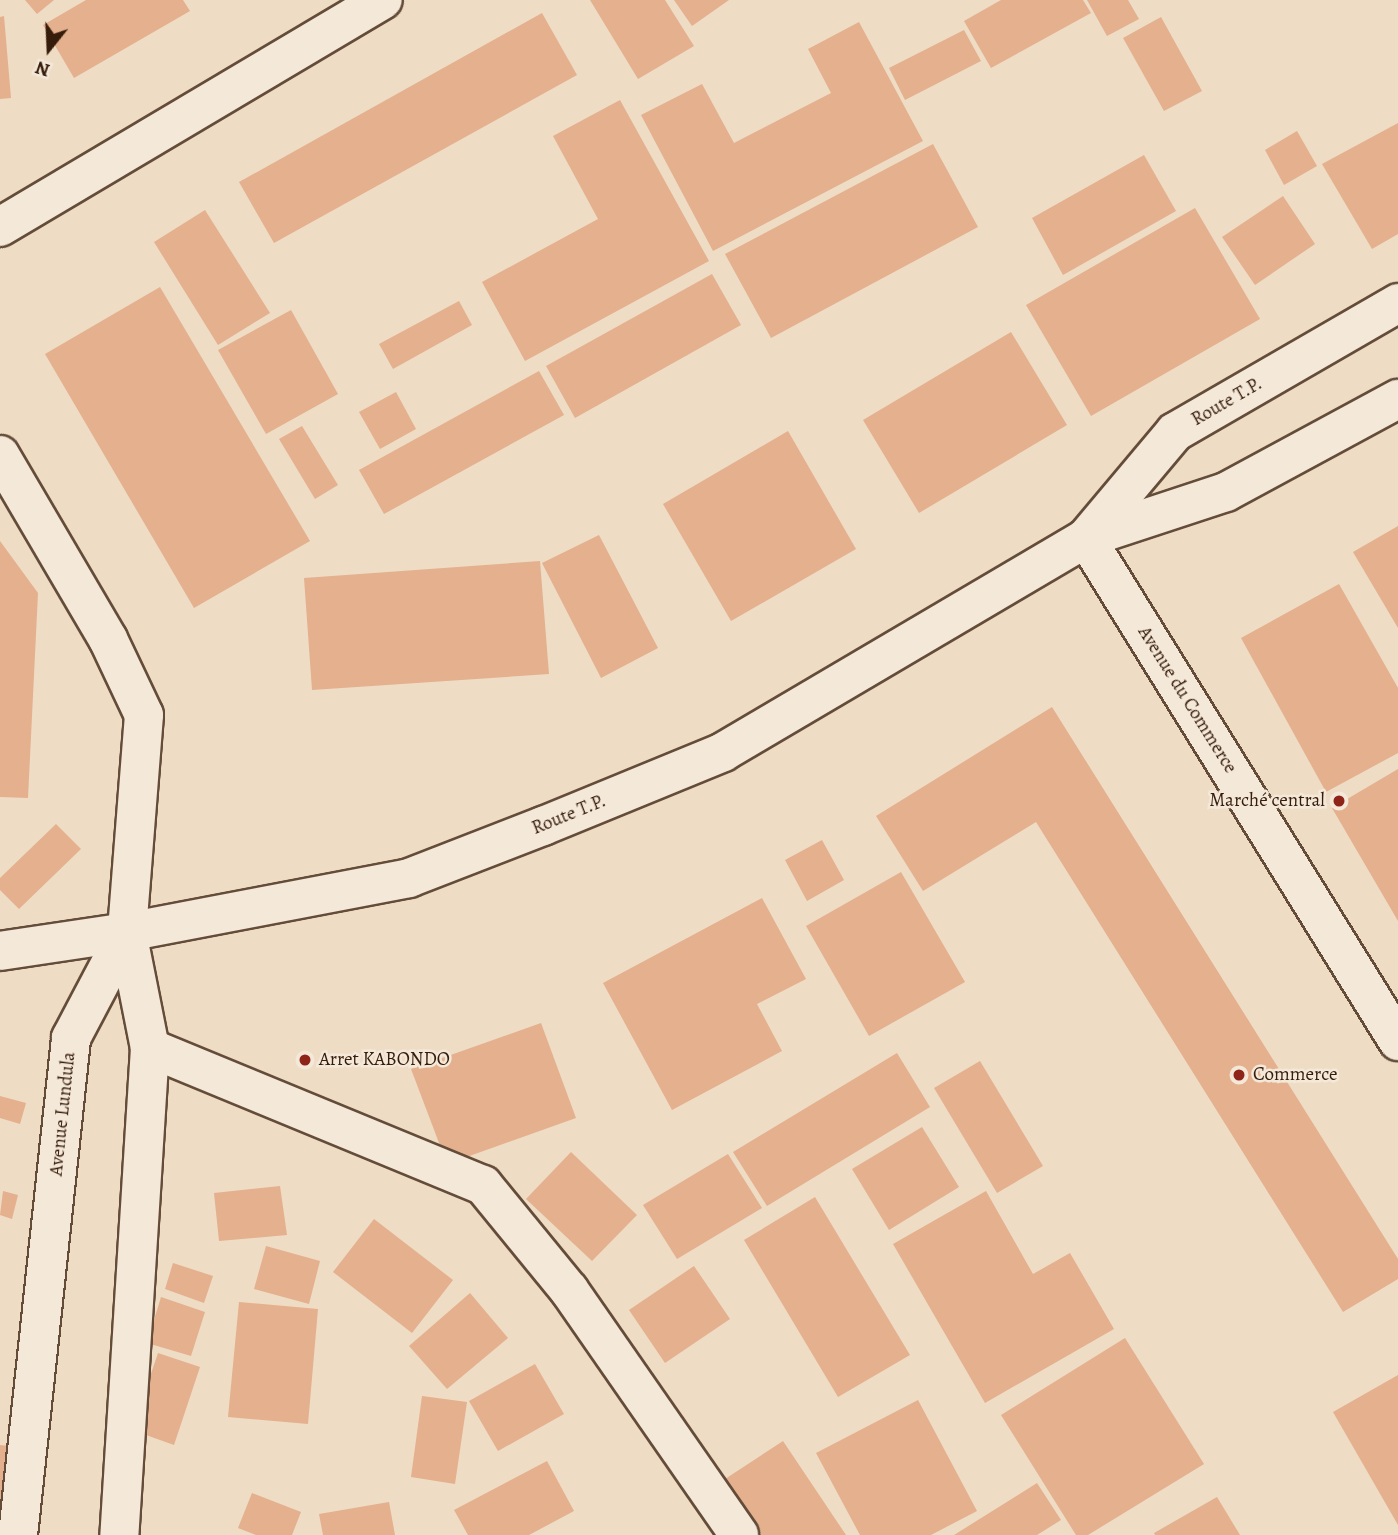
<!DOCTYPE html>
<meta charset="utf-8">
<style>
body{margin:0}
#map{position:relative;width:1398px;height:1535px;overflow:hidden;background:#eedcc5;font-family:Alegreya,serif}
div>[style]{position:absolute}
.building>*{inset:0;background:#e4b08e}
.roads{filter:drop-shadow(2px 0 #644c39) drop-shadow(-2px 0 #644c39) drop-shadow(0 2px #644c39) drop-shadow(0 -2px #644c39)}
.minor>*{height:38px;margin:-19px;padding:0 19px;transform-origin:19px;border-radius:19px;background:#f4e8d9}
.dots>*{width:19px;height:19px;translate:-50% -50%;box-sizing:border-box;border:4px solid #f4e8d9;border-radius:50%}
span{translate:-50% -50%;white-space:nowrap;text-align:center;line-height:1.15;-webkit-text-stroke:5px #f4e8d9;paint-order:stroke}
.street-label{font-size:19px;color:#361c0a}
.poi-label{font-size:19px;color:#361c0a}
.right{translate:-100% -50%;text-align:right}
.left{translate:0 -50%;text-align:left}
.north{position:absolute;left:14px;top:14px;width:70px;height:70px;-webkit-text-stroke:5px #f4e8d9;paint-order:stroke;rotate:198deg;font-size:19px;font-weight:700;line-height:28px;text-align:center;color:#361c0a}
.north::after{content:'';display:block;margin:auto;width:24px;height:32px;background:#361c0a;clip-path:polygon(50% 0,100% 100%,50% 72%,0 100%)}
</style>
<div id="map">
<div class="building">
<div style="clip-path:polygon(25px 0,54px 0,37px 14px)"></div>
<div style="clip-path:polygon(86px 0,183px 0,190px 11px,74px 78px,43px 25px)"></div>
<div style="clip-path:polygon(590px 0,665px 0,694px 46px,638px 79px)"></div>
<div style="clip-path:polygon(674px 0,729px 0,692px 26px)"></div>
<div style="clip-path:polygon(1001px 0,1083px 0,1091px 13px,991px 68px,964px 21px)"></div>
<div style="clip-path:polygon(1087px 0,1128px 0,1139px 19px,1107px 36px)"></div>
<div style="clip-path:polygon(542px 13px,577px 75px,274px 243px,239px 182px)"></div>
<div style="clip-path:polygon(4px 16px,11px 98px,0 99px,0 17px)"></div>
<div style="clip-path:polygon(1161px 17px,1202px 91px,1164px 111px,1123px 38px)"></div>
<div style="clip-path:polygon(859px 22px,923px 141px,713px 251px,641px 115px,702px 84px,734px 143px,831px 93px,808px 49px)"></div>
<div style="clip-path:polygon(964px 30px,981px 61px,905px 100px,889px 68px)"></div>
<div style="clip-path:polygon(620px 100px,709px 261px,525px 361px,482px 282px,598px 219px,553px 136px)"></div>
<div style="clip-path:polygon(1398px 123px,1398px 234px,1372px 249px,1322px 164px)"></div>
<div style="clip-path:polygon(1297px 131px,1317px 166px,1284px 185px,1265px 150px)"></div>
<div style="clip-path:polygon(933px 144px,978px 227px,771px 338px,725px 254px)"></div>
<div style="clip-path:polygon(1144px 155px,1176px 211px,1063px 275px,1032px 218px)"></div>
<div style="clip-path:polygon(1283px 196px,1315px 244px,1255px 285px,1222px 237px)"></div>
<div style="clip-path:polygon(1195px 208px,1260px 319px,1091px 416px,1026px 305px)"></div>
<div style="clip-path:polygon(205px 210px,270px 313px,218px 345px,154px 242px)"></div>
<div style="clip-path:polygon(712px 274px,741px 325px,575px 418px,546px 366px)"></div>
<div style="clip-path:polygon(160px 287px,310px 541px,194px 608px,45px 354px)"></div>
<div style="clip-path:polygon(459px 301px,472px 325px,393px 369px,379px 344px)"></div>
<div style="clip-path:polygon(291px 310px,338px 394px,266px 434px,218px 350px)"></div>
<div style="clip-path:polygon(1011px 332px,1067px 425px,919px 513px,863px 420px)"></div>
<div style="clip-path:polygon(539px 371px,564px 415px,384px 514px,359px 470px)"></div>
<div style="clip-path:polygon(396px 392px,416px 429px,380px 449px,359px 412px)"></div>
<div style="clip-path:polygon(302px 426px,338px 485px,315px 499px,279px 439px)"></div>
<div style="clip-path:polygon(788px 431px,856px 549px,731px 621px,663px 504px)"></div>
<div style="clip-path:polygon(1398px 526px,1398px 628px,1353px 552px)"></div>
<div style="clip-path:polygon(599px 535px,658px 648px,601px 678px,542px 563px)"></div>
<div style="clip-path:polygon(0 541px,38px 593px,28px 798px,0 797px)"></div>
<div style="clip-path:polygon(540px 561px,549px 674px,312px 690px,304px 578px)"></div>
<div style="clip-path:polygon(1339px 584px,1398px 688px,1398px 753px,1326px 792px,1241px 638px)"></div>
<div style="clip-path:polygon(1052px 707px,1398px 1259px,1398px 1279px,1343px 1312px,1036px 822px,923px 891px,876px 816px)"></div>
<div style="clip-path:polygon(1398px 769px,1398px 921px,1332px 808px)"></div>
<div style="clip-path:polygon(56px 824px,81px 849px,19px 909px,0 890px,0 878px)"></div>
<div style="clip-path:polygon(822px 840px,844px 880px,807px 901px,785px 860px)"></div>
<div style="clip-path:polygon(901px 872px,965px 982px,869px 1036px,806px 926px)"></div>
<div style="clip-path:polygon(762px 898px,806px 979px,757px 1004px,782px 1051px,672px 1110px,603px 983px)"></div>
<div style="clip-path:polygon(541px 1023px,576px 1118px,447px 1164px,411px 1069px)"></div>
<div style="clip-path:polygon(897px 1053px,930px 1107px,767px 1206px,733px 1152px)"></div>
<div style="clip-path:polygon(980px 1061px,1043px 1166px,997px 1193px,934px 1088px)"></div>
<div style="clip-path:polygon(0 1096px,26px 1103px,20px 1124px,0 1118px)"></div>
<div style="clip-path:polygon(922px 1127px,959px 1187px,889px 1230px,852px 1169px)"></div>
<div style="clip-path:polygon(571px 1152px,637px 1215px,592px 1261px,526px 1199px)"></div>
<div style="clip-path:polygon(728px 1154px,762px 1208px,677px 1259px,643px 1205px)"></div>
<div style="clip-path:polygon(280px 1186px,287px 1235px,219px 1241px,214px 1193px)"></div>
<div style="clip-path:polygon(3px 1191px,18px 1195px,12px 1219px,0 1215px)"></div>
<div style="clip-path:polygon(986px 1191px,1033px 1274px,1070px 1253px,1114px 1329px,985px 1403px,893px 1244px)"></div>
<div style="clip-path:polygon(815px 1197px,910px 1355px,838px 1397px,744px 1240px)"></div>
<div style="clip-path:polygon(374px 1219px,453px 1280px,412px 1333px,333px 1272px)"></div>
<div style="clip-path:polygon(266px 1246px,320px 1261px,309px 1304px,254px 1289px)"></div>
<div style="clip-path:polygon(173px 1263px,213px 1276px,204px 1303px,165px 1289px)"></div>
<div style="clip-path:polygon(694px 1266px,730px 1319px,665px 1363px,629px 1310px)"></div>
<div style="clip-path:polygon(470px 1293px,508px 1338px,447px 1389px,409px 1346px)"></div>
<div style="clip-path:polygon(161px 1297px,205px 1312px,191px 1356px,147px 1343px)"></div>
<div style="clip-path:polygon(239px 1302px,318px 1309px,308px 1424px,228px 1417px)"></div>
<div style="clip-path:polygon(1125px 1338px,1204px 1464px,1088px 1535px,1076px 1535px,1001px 1415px)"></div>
<div style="clip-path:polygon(158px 1353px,200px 1367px,174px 1445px,132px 1430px)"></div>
<div style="clip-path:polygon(535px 1364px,564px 1414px,498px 1451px,469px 1401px)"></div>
<div style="clip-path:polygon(1398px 1375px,1398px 1525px,1333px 1412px)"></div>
<div style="clip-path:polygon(422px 1396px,467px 1402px,455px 1484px,411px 1477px)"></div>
<div style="clip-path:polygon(918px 1400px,977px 1511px,931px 1535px,860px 1535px,816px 1453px)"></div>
<div style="clip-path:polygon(783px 1441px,846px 1535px,758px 1535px,722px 1481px)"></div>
<div style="clip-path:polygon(0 1445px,9px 1446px,2px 1510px,0 1510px)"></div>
<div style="clip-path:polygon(547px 1461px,574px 1511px,529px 1535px,468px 1535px,454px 1510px)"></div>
<div style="clip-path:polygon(1037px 1483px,1061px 1520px,1037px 1535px,954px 1535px)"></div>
<div style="clip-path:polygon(252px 1493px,301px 1512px,292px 1535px,256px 1535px,238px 1528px)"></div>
<div style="clip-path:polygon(1217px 1497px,1240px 1535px,1155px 1535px,1154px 1533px)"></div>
<div style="clip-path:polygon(389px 1502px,395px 1535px,323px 1535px,319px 1514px)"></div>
</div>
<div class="roads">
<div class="minor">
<div style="left:0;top:227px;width:445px;rotate:-30.7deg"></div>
<div style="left:0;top:455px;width:213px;rotate:59.6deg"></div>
<div style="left:108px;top:639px;width:84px;rotate:64.7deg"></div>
<div style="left:144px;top:715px;width:218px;rotate:94.5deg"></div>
<div style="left:127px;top:932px;width:118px;rotate:78.8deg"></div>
<div style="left:150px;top:1048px;width:488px;rotate:93.6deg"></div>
<div style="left:1086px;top:538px;width:592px;rotate:58.19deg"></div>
<div style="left:1086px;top:538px;width:138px;rotate:-50deg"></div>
<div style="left:1175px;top:432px;width:258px;rotate:-30deg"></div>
<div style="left:0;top:951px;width:128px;rotate:-8.5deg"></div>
<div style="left:127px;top:932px;width:287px;rotate:-10.8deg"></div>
<div style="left:409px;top:878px;width:144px;rotate:-21.2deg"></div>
<div style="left:543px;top:826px;width:195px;rotate:-22.3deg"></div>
<div style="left:723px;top:752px;width:421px;rotate:-30.5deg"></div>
<div style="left:1086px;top:538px;width:147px;rotate:-18.2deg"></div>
<div style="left:1226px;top:492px;width:196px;rotate:-28.4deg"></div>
<div style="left:150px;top:1048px;width:360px;rotate:22.4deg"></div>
<div style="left:483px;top:1185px;width:136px;rotate:50.7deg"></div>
<div style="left:569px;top:1290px;width:298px;rotate:55.2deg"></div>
<div style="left:18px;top:1535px;width:500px;rotate:-83.9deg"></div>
<div style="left:71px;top:1038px;width:120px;rotate:-62.2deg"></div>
</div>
</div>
<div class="dots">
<div style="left:1339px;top:801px;background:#8f2418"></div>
<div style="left:305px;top:1060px;background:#8f2418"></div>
<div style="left:1239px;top:1075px;background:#8f2418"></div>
</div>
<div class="street-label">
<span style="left:1227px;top:402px;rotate:-30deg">Route T.P.</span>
<span style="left:1187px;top:700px;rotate:58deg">Avenue du Commerce</span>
<span style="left:569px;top:815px;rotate:-22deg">Route T.P.</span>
<span style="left:63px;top:1114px;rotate:-84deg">Avenue Lundula</span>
</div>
<div class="poi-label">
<span class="right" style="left:1325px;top:801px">Marché central</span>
<span class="left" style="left:319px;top:1060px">Arret KABONDO</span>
<span class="left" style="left:1253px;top:1075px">Commerce</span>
</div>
<div class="north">N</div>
</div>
